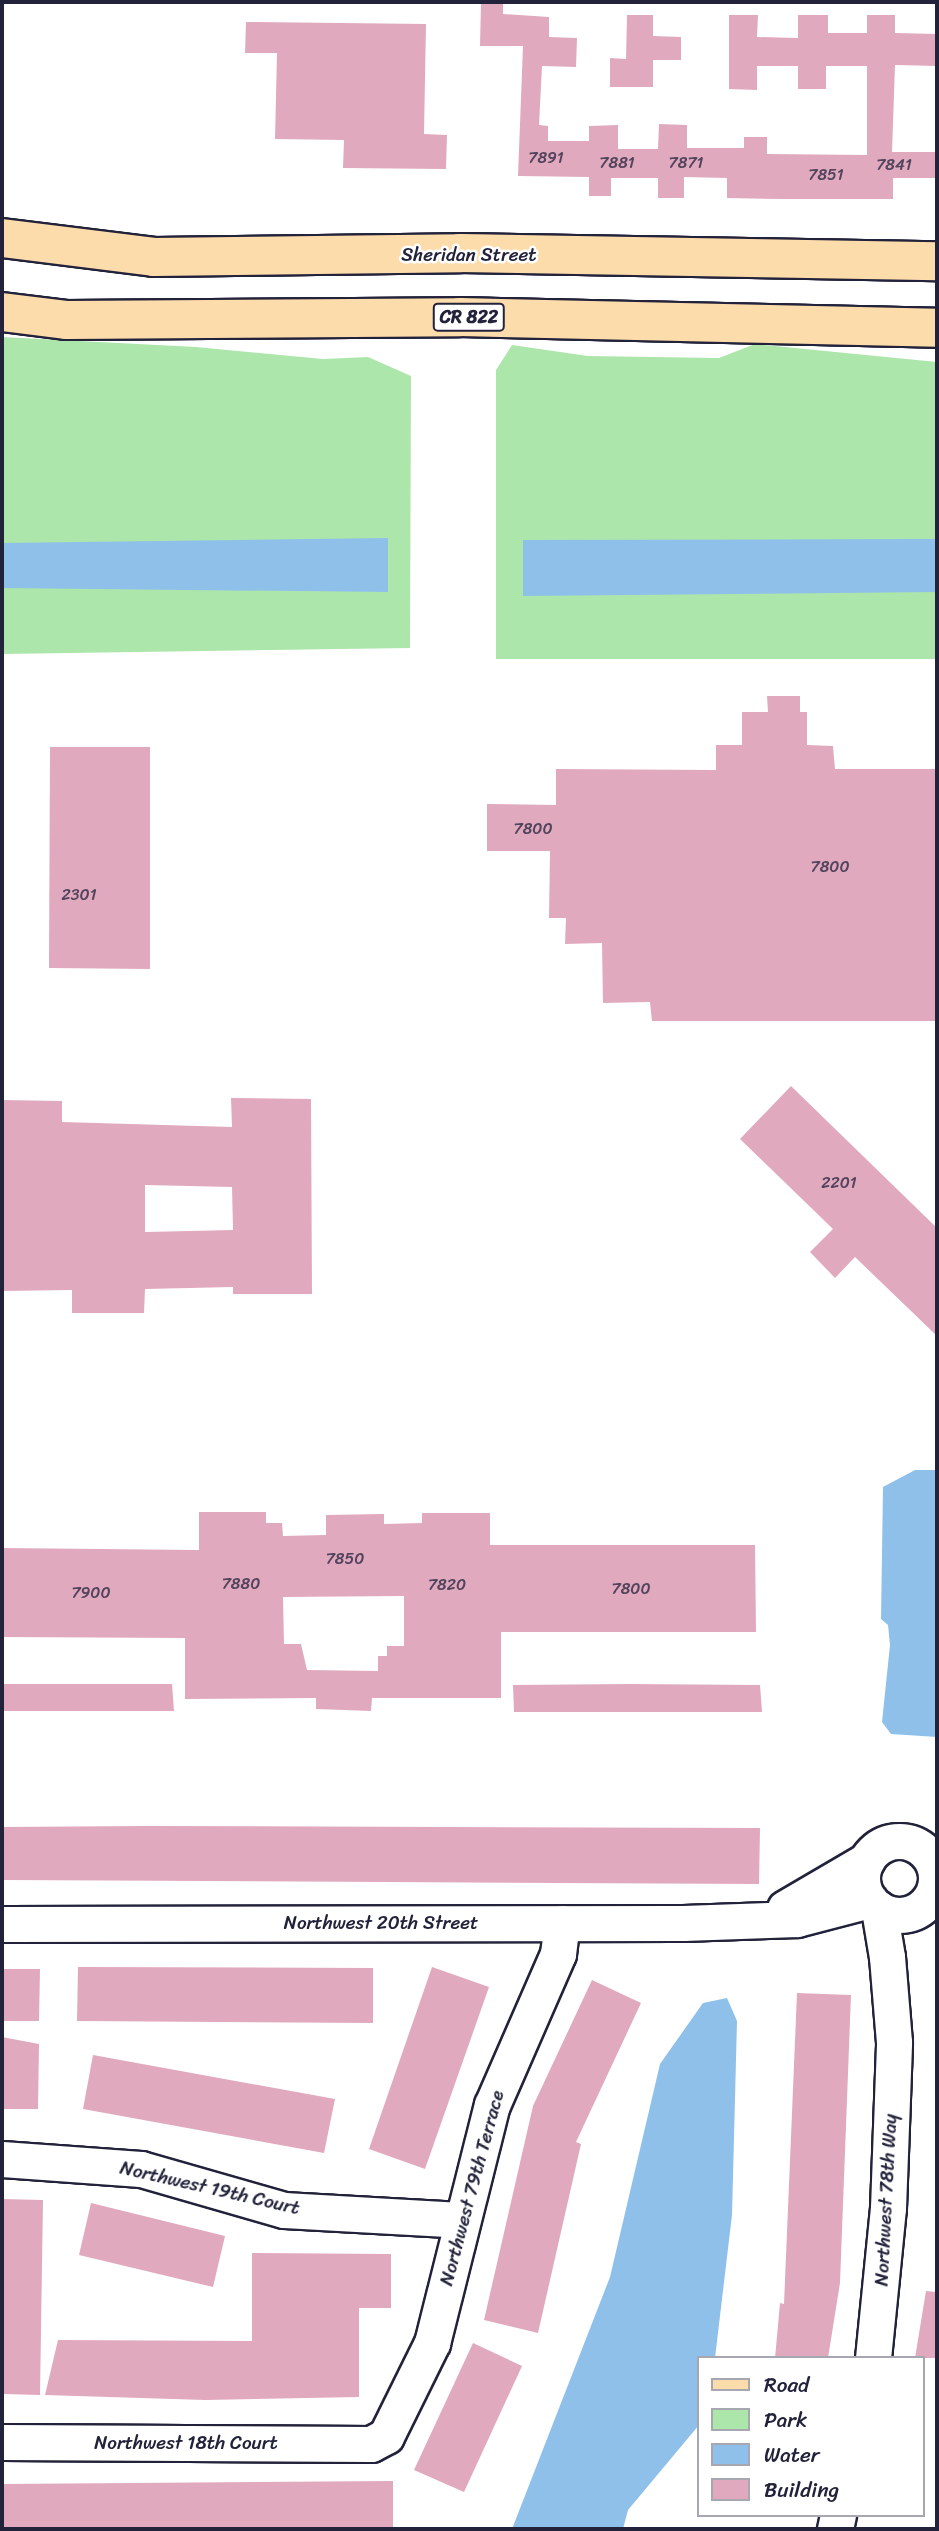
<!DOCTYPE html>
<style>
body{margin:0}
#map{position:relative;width:939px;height:2531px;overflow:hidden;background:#fff;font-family:Sriracha,sans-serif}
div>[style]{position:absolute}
.green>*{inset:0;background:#ade6aa}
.water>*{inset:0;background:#8ec0ea}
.building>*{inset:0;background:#e1a9be}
.roads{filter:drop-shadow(2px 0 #22223b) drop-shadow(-2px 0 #22223b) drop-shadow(0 2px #22223b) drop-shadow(0 -2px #22223b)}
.minor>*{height:35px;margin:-17.5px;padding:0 17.5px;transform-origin:17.5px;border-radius:17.5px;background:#fff}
.minor>.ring{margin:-17.5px;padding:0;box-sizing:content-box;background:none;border:35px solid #fff;border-radius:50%}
.major>*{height:38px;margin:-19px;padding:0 19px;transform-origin:19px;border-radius:19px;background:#fddcac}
span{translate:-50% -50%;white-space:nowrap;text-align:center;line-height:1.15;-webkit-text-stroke:5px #fff;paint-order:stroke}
.number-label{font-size:16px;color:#52445c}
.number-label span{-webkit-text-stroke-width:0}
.shield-label span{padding:2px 5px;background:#fff;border:2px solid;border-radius:5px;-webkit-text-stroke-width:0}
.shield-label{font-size:18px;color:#22223b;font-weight:700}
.street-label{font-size:19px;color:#22223b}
.frame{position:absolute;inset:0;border:4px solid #22223b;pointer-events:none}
.legend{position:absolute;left:697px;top:2356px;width:228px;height:161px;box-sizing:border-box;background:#fff;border:2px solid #a7a7b1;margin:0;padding:9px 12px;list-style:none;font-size:21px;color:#22223b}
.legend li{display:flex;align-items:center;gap:14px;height:35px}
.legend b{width:35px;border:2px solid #a7a7b1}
</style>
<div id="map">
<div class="green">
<div style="clip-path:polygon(2px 337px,196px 347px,323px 359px,368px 357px,411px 376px,410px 648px,2px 654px)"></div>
<div style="clip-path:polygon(755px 344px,937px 362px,937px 659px,496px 659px,496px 370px,512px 345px,588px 356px,719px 358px)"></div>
</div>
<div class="water">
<div style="clip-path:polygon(388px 538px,388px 592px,2px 588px,2px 543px)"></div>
<div style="clip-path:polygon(937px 539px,937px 592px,523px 596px,523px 540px)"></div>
<div style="clip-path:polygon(915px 1470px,937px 1470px,937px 1737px,891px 1734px,882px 1722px,890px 1645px,888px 1625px,881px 1619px,883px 1487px)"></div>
<div style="clip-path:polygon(727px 1998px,737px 2021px,732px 2215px,715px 2358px,699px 2358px,699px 2425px,628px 2510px,623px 2529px,512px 2529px,610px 2277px,660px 2064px,703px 2003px)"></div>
</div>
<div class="building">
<div style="clip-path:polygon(481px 2px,503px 2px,503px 14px,549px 17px,549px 37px,577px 38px,576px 67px,542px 66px,539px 125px,548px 126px,548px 141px,589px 141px,589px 126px,618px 125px,618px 149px,658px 149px,659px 124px,687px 125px,687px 148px,744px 148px,744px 137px,767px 137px,767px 154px,867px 155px,867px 66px,826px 66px,826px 89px,798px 89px,798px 66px,757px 66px,757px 90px,729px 89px,729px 15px,758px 15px,757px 37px,798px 38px,798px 15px,828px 15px,828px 33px,867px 33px,867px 15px,895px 15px,895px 33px,937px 34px,937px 66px,895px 65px,892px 152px,937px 152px,937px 178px,893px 178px,893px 199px,783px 199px,727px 198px,727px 178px,684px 177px,684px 198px,658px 198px,658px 178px,611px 178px,611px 196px,589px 196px,589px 177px,518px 176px,523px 46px,480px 46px)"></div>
<div style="clip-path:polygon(627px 15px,653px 15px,653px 36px,681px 37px,681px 60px,653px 60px,653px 87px,610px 87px,610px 58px,626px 59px)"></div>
<div style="clip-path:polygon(246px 22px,426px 24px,424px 134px,447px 135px,446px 169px,343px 168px,344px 140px,275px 139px,277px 53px,245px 53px)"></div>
<div style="clip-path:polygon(767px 696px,800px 696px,800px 712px,807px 712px,807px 745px,833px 746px,835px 769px,937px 769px,937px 1021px,652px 1021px,650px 1002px,603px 1003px,602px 943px,565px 944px,566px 918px,549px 918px,550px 851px,487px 851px,487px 804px,556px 805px,556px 769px,716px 770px,716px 745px,742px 745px,742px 712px,768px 712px)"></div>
<div style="clip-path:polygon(50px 747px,150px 747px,150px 969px,49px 968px)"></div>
<div style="clip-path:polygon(791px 1086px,937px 1228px,937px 1336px,855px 1257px,835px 1278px,810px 1252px,833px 1229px,740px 1139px)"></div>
<div style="clip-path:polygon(evenodd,231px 1098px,311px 1099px,312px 1294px,233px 1294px,233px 1287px,145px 1289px,144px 1313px,72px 1313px,72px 1290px,2px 1291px,2px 1100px,62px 1101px,62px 1122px,232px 1127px,231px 1098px,145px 1185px,232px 1187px,233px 1230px,145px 1232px,145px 1185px)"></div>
<div style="clip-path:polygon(evenodd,199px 1512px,266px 1512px,266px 1523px,282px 1523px,283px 1536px,326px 1535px,326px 1515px,384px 1514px,384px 1524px,422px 1523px,422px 1513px,490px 1513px,490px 1545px,755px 1545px,756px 1632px,501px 1632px,501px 1698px,372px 1698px,371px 1711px,316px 1709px,316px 1698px,185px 1699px,185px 1638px,2px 1637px,2px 1548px,199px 1550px,199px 1512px,404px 1596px,404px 1646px,387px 1646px,387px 1656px,378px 1656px,378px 1671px,307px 1670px,301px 1644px,284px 1644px,283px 1597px,404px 1596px)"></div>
<div style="clip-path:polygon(2px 1684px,172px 1684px,174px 1711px,2px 1711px)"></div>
<div style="clip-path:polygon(630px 1684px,760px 1685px,762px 1712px,514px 1712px,513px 1685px)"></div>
<div style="clip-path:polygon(144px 1826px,760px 1828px,759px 1884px,2px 1880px,2px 1827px)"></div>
<div style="clip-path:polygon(78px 1967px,373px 1968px,373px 2023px,77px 2021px)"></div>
<div style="clip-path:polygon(432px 1967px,489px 1987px,425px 2169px,369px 2149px)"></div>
<div style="clip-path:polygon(2px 1969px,40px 1969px,39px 2021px,2px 2021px)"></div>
<div style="clip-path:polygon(592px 1980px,641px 2003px,576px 2142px,581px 2144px,538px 2333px,484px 2320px,533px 2106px)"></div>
<div style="clip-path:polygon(797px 1993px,851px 1995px,840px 2283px,828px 2358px,775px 2358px,780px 2303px,784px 2304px)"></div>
<div style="clip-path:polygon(2px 2037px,39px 2044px,38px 2109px,2px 2109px)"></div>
<div style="clip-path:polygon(93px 2055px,335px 2099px,324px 2153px,83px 2109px)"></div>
<div style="clip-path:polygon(2px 2199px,43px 2200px,40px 2395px,2px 2394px)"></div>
<div style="clip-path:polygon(91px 2203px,225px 2236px,213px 2287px,79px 2255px)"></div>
<div style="clip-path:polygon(252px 2253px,391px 2254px,391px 2308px,359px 2308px,359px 2397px,205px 2400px,45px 2395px,58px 2340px,252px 2341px)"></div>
<div style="clip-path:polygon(926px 2291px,937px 2292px,937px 2358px,915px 2358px)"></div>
<div style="clip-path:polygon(473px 2343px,522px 2366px,464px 2492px,414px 2470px)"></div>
<div style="clip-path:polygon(393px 2481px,393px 2529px,2px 2529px,2px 2484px)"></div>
</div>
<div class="roads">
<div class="minor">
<div class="ring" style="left:862px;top:1841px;width:39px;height:39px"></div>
<div style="left:785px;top:1908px;width:95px;rotate:-30.3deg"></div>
<div style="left:2px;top:1924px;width:681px;rotate:-0.08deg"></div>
<div style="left:683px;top:1923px;width:114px;rotate:-2deg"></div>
<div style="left:797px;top:1919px;width:75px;rotate:-14.6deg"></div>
<div style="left:2px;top:2159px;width:139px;rotate:4.1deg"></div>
<div style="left:141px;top:2169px;width:149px;rotate:16deg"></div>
<div style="left:284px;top:2210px;width:177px;rotate:3.2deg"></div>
<div style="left:873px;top:2358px;width:151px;rotate:-84.3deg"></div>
<div style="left:888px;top:2208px;width:166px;rotate:-87.9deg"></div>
<div style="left:894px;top:2042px;width:85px;rotate:-94.7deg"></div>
<div style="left:887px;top:1957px;width:49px;rotate:-99.5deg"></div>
<div style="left:2px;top:2442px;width:369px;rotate:0.3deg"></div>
<div style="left:371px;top:2444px;width:17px;rotate:-28deg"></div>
<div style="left:386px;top:2436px;width:104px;rotate:-63.7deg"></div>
<div style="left:432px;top:2343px;width:245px;rotate:-75.9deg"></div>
<div style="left:492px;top:2105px;width:165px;rotate:-66.4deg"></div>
<div style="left:558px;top:1954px;width:31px;rotate:-83deg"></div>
<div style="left:835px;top:2529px;width:14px;rotate:-78deg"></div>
</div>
<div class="major">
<div style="left:2px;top:238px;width:153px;rotate:7.1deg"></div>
<div style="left:154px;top:257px;width:306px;rotate:-0.7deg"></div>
<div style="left:460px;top:253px;width:477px;rotate:1deg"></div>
<div style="left:2px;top:312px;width:64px;rotate:7.1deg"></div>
<div style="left:66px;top:320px;width:394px;rotate:-0.4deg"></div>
<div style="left:460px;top:317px;width:477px;rotate:1.3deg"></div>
</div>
</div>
<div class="number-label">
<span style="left:546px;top:158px">7891</span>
<span style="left:617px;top:163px">7881</span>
<span style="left:686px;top:163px">7871</span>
<span style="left:894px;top:165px">7841</span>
<span style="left:826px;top:175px">7851</span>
<span style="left:533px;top:829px">7800</span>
<span style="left:830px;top:867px">7800</span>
<span style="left:79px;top:895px">2301</span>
<span style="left:839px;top:1183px">2201</span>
<span style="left:345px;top:1559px">7850</span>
<span style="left:241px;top:1584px">7880</span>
<span style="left:447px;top:1585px">7820</span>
<span style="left:631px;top:1589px">7800</span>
<span style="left:91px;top:1593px">7900</span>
</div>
<div class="shield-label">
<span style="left:469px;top:317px">CR 822</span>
</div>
<div class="street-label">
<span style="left:469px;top:255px">Sheridan Street</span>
<span style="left:381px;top:1923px">Northwest 20th Street</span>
<span style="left:210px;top:2188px;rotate:13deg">Northwest 19th Court</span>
<span style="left:472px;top:2188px;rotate:-75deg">Northwest 79th Terrace</span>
<span style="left:886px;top:2200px;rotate:-87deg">Northwest 78th Way</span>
<span style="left:186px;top:2443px">Northwest 18th Court</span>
</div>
<div class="frame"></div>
<ul class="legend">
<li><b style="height:9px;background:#fddcac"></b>Road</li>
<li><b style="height:19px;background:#ade6aa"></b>Park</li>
<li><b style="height:19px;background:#8ec0ea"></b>Water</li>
<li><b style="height:19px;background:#e1a9be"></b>Building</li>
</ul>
</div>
